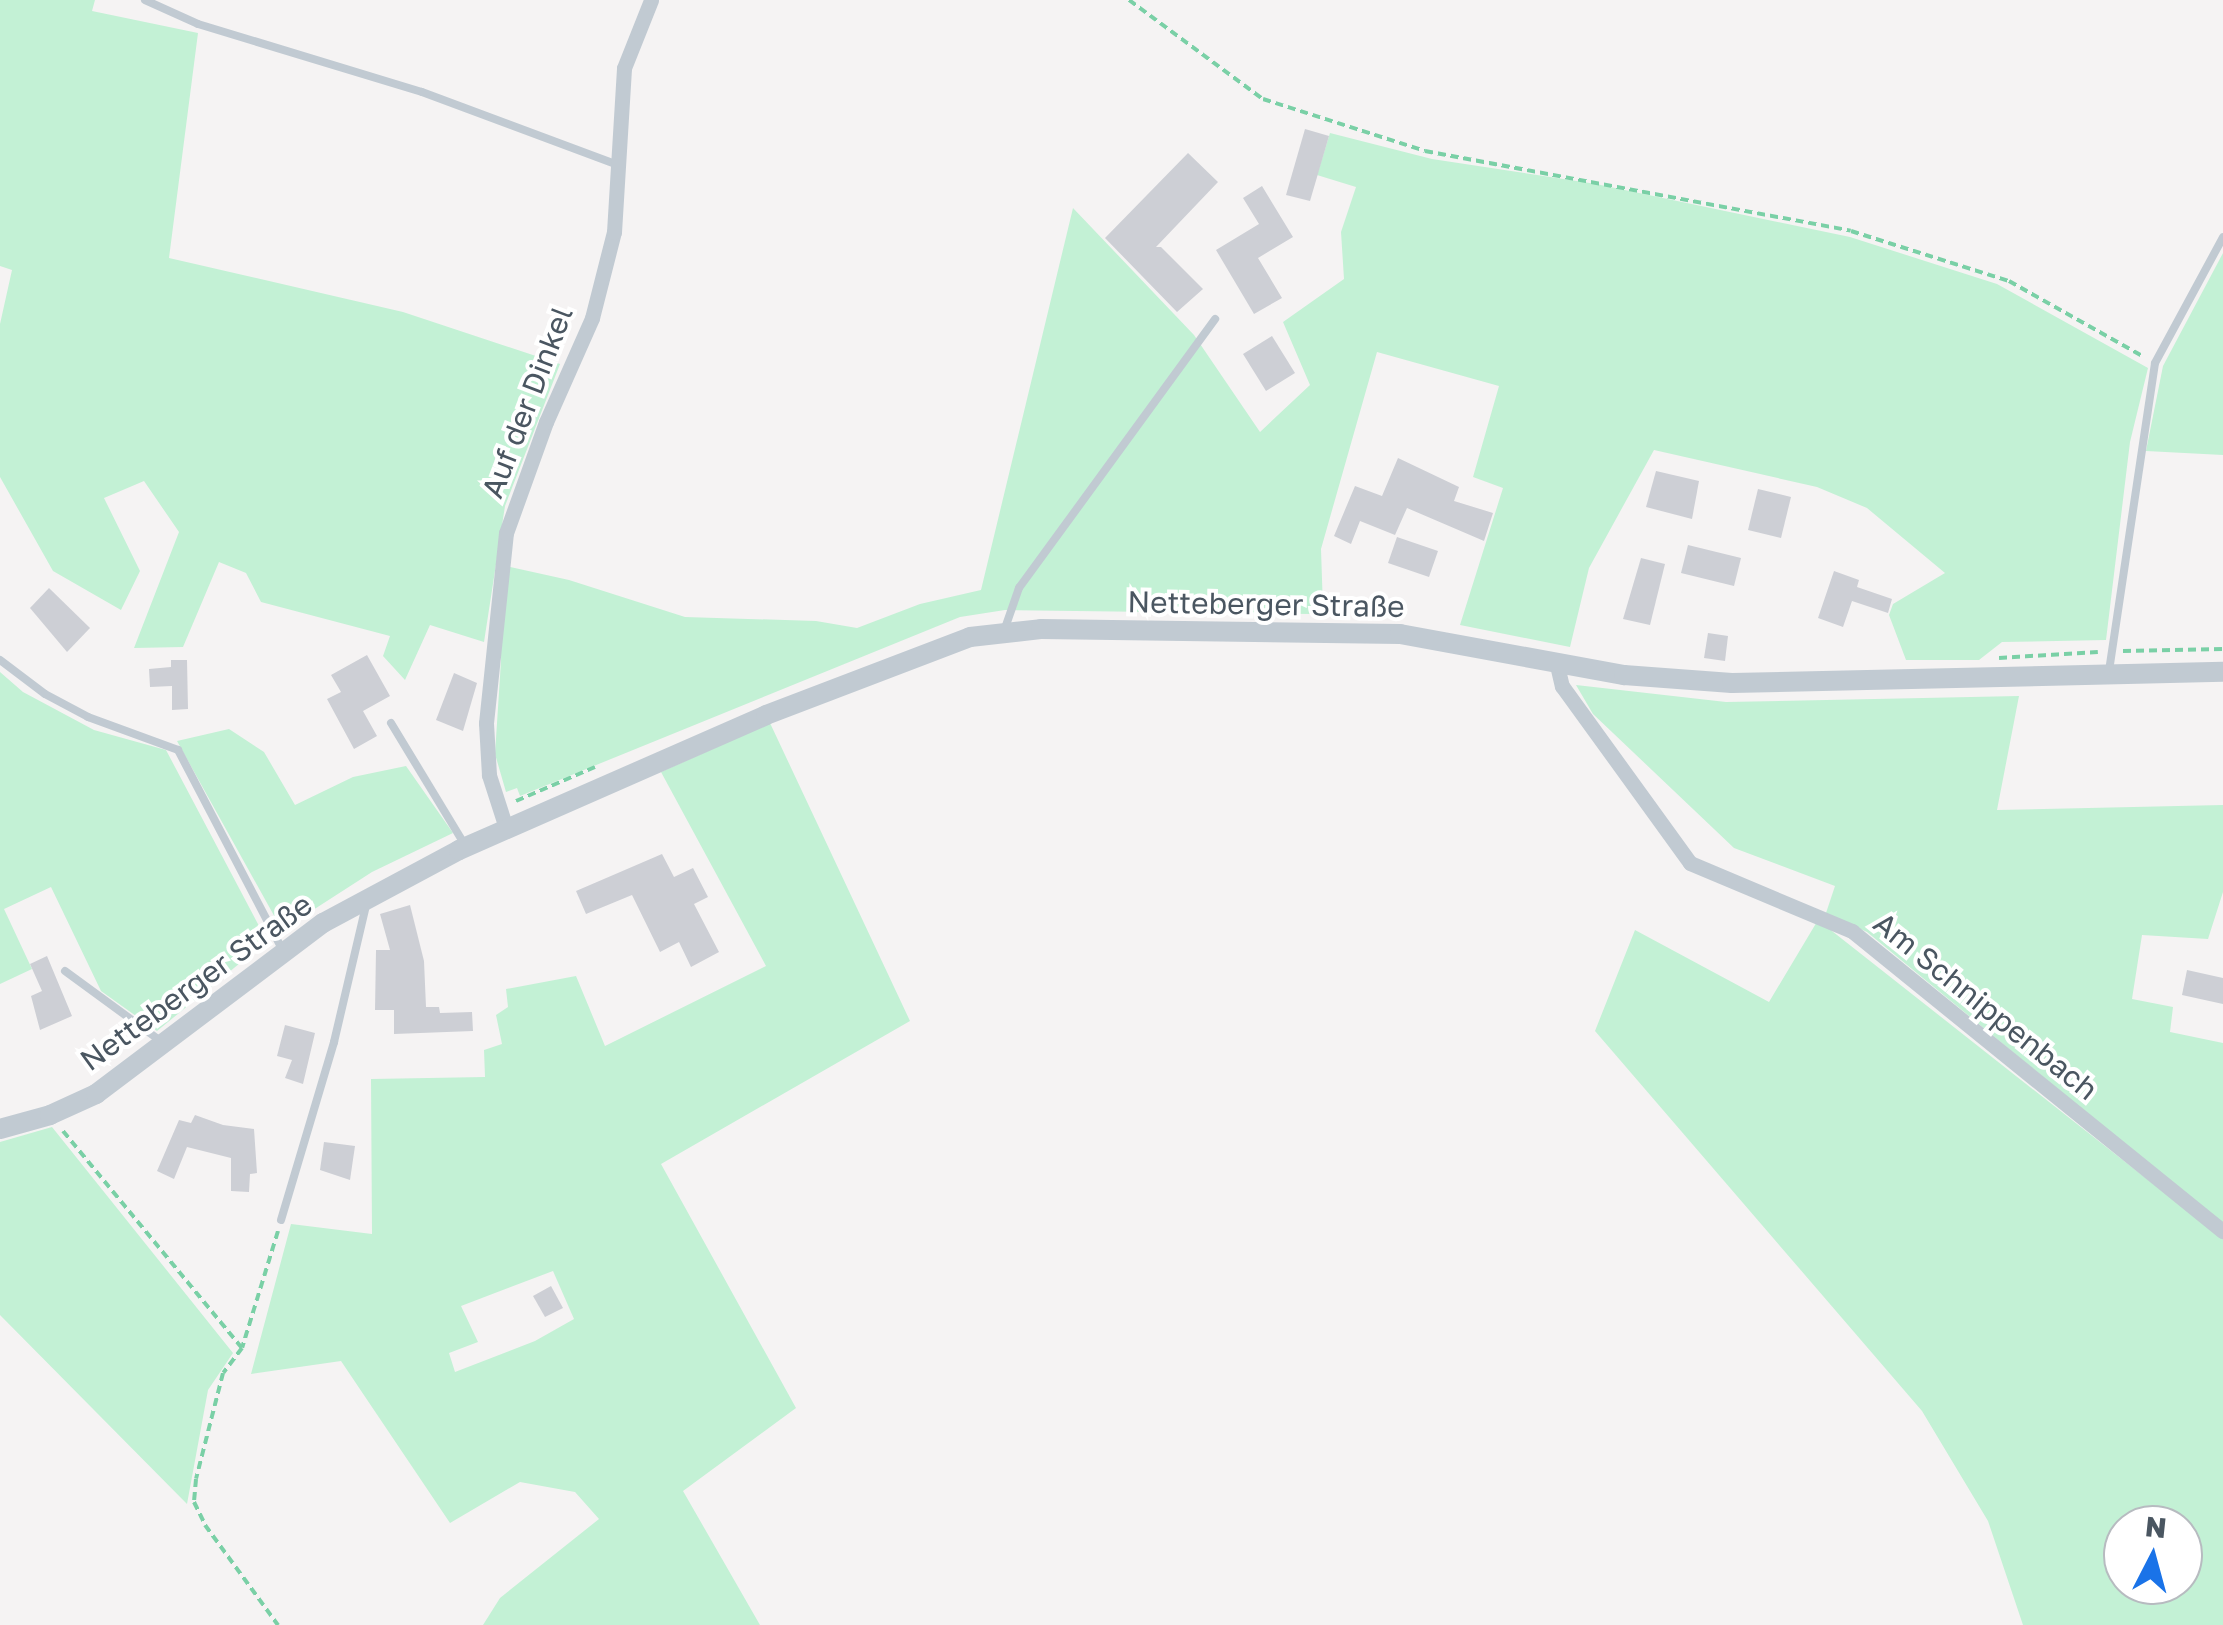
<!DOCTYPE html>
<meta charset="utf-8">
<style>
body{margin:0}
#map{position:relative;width:2223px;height:1625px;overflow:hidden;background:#f5f3f3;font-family:"Golos Text",sans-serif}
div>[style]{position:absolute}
.green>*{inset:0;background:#c3f1d5}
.building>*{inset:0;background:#cdcfd5}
.path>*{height:4px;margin-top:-2px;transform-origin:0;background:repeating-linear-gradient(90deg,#7ad0a6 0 8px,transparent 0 13px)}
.service>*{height:8px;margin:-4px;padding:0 4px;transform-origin:4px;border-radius:4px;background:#c1cad2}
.minor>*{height:15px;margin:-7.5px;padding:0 7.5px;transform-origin:7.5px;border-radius:7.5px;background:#c1cad2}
.tertiary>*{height:20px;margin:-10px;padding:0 10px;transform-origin:10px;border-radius:10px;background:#c1cad2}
span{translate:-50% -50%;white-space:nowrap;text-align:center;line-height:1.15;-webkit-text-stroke:8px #fff;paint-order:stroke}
.street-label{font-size:30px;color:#4a5661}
.north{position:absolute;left:2103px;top:1505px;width:100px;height:100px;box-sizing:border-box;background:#fff;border:2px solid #b7bbc0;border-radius:50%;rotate:6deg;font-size:28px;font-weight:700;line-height:40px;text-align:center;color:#4a5661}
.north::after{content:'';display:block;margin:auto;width:35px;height:45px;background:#1a73e8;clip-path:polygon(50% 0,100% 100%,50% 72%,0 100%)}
</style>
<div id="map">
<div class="green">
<div style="clip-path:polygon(0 0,95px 0,92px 11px,198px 33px,169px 258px,403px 312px,560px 364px,505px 506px,484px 642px,430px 625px,405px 680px,383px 656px,390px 636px,261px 602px,246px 573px,219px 562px,183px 647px,134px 648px,179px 532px,144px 481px,104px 498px,140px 571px,121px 610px,53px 571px,0 477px,0 324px,12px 270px,0 266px)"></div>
<div style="clip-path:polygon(1330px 133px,1432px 159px,1596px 184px,1850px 237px,1997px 284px,2148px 368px,2130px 442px,2106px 640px,2002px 642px,1979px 660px,1906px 660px,1889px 615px,1893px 604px,1945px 573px,1867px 508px,1817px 487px,1654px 450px,1589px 568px,1570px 647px,1460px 625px,1503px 488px,1473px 477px,1499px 386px,1377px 352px,1321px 549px,1323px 609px,1311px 614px,1005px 610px,960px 617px,520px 796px,517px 788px,506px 792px,495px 754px,501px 661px,501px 565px,569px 580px,685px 617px,816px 621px,857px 628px,920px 604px,981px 590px,1073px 208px,1194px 335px,1260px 432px,1310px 385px,1283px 322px,1344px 279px,1341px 232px,1356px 187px,1317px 175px)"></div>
<div style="clip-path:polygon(2223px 253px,2223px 455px,2146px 451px,2163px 366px)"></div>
<div style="clip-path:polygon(0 672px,23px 692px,94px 730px,166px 750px,267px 941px,157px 1031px,101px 991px,51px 887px,4px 909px,32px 969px,0 984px)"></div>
<div style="clip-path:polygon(1576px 685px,1726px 702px,2019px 696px,1997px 810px,2223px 805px,2223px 892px,2208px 939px,2142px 935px,2132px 999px,2173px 1007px,2170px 1032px,2223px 1043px,2223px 1225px,1867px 932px,1826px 913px,1835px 886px,1734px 848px,1593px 714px)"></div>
<div style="clip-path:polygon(evenodd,770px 723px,910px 1021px,661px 1164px,796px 1408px,683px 1491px,760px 1625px,483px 1625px,500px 1598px,599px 1519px,575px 1492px,520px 1482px,450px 1523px,341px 1361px,251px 1374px,291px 1224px,372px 1234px,371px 1079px,485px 1077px,484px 1050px,502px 1044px,496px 1015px,508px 1007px,506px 989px,576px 976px,605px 1046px,766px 966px,661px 772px,770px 723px,553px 1271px,574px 1319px,535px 1341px,455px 1372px,449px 1353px,478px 1342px,461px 1306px,553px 1271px)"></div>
<div style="clip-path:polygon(229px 729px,264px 752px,295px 805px,353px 777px,406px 766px,453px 833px,372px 872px,282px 930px,177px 741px)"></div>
<div style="clip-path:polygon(evenodd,1818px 920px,2223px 1239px,2223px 1625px,2023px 1625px,1988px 1521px,1922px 1411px,1595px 1031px,1635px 930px,1769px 1002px,1818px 920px,2123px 1525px,2183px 1525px,2183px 1585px,2123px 1585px,2123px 1525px)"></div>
<div style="clip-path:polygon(52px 1127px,233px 1353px,208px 1390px,187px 1504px,0 1315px,0 1142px)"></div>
</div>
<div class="building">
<div style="clip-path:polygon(1305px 129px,1329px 136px,1310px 201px,1286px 195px)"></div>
<div style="clip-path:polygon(1188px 153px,1218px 182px,1156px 247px,1161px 247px,1203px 289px,1177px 312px,1105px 238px)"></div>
<div style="clip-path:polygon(1262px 186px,1293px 237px,1258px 258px,1282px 298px,1254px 314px,1216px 250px,1259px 224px,1243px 198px)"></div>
<div style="clip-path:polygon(1272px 336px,1295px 373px,1266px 391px,1243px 354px)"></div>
<div style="clip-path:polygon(1398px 458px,1459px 487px,1454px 501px,1493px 513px,1484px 541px,1407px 508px,1395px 535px,1360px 521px,1351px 544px,1334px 536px,1355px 486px,1382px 496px)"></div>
<div style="clip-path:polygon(1656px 471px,1699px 481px,1692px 519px,1646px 507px)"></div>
<div style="clip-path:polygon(1758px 489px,1791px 497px,1781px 538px,1748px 530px)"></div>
<div style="clip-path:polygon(1397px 537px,1438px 551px,1429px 577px,1388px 563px)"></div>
<div style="clip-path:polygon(1688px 545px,1741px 558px,1734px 586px,1681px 573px)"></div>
<div style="clip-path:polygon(1641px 558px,1665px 564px,1650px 625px,1623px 619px)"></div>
<div style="clip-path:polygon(1834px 571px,1859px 580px,1857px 587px,1892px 599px,1888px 613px,1852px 601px,1843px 627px,1818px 618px)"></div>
<div style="clip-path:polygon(49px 588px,90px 628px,67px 652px,30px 608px)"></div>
<div style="clip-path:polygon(1708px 633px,1728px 636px,1725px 661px,1704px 658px)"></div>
<div style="clip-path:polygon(367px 655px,390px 696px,363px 711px,377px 736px,354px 749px,327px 699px,341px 692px,331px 675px)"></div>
<div style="clip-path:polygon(171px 660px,187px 660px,188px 709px,172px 710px,172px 686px,150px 687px,149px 669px,171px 667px)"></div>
<div style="clip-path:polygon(454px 673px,477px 683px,463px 731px,436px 720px)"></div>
<div style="clip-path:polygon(662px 854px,674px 877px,693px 868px,708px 897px,694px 904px,719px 952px,691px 967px,679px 942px,660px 952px,632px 895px,586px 914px,576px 891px)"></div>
<div style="clip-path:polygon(410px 905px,424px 961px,426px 1007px,439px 1007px,440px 1013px,472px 1012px,473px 1031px,394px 1034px,394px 1010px,375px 1010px,376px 950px,390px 950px,380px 914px)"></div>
<div style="clip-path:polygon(47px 956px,72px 1016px,40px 1030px,31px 996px,42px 991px,30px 964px)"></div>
<div style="clip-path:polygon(2187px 970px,2223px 978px,2223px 1004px,2182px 995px)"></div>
<div style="clip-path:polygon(285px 1025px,315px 1033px,303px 1084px,285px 1078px,292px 1060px,277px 1056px)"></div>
<div style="clip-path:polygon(195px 1115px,223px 1125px,254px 1129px,257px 1173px,250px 1174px,249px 1192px,231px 1191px,231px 1158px,187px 1147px,174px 1179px,157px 1171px,179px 1120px,191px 1123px)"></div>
<div style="clip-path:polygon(324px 1142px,355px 1146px,350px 1180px,320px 1170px)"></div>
<div style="clip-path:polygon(551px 1286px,563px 1308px,545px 1317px,533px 1296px)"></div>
</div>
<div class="path">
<div style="left:1129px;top:0;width:167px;rotate:36.5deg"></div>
<div style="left:1263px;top:99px;width:170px;rotate:17.8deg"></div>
<div style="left:1425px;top:151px;width:433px;rotate:10.6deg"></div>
<div style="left:1851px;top:231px;width:166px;rotate:17.6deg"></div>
<div style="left:2009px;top:281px;width:153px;rotate:29.4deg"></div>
<div style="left:2123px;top:651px;width:100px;rotate:-1.1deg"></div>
<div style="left:1999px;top:658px;width:99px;rotate:-3.5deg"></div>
<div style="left:516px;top:801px;width:86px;rotate:-23.3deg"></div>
<div style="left:63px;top:1131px;width:281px;rotate:50.5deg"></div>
<div style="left:278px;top:1231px;width:122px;rotate:107.1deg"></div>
<div style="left:242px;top:1348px;width:31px;rotate:127deg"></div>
<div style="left:223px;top:1373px;width:109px;rotate:104.3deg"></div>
<div style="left:196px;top:1479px;width:23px;rotate:95deg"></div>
<div style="left:194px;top:1502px;width:25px;rotate:64deg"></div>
<div style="left:205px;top:1525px;width:124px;rotate:53.9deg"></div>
</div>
<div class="service">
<div style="left:145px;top:0;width:58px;rotate:24.4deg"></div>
<div style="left:198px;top:24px;width:234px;rotate:16.9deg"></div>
<div style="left:422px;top:92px;width:207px;rotate:20.4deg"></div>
<div style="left:1004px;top:631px;width:46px;rotate:-70.8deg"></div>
<div style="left:1019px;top:588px;width:333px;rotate:-53.9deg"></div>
<div style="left:0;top:660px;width:56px;rotate:37.1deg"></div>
<div style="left:45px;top:694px;width:49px;rotate:28.1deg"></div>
<div style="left:88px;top:717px;width:96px;rotate:20.1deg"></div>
<div style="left:178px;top:750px;width:227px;rotate:62.4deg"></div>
<div style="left:2109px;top:671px;width:311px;rotate:-81.5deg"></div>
<div style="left:2155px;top:363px;width:143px;rotate:-61.6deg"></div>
<div style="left:391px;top:723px;width:145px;rotate:58.8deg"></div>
<div style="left:65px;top:971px;width:120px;rotate:36.2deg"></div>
<div style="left:281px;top:1220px;width:186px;rotate:-73.4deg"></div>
<div style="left:334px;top:1042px;width:140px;rotate:-76.8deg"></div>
</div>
<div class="minor">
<div style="left:1557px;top:665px;width:22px;rotate:77deg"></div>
<div style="left:1562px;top:686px;width:218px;rotate:54.1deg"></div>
<div style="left:1690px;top:863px;width:176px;rotate:22.8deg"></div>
<div style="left:1852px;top:931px;width:477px;rotate:39deg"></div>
<div style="left:506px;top:828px;width:56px;rotate:-107.8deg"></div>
<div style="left:489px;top:775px;width:52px;rotate:-93.3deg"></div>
<div style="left:486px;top:723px;width:191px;rotate:-84deg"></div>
<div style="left:506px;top:533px;width:118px;rotate:-70.2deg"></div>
<div style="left:546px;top:422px;width:114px;rotate:-66.1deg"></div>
<div style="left:592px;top:318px;width:89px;rotate:-75.7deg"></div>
<div style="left:614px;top:232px;width:164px;rotate:-86.5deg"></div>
<div style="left:624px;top:68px;width:73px;rotate:-68.3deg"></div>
</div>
<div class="tertiary">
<div style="left:0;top:1129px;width:52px;rotate:-15.6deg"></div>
<div style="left:50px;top:1115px;width:51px;rotate:-24.5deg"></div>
<div style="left:96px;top:1094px;width:284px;rotate:-37deg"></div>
<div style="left:323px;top:923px;width:154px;rotate:-28.2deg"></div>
<div style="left:459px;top:850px;width:335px;rotate:-23.7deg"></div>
<div style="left:766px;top:715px;width:218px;rotate:-20.9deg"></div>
<div style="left:970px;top:637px;width:71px;rotate:-6.4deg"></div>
<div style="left:1041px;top:629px;width:359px;rotate:0.8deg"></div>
<div style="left:1400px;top:634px;width:228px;rotate:10.4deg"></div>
<div style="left:1624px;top:675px;width:108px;rotate:4.2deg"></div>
<div style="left:1732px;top:683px;width:491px;rotate:-1.3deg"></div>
</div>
<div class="street-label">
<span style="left:527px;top:402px;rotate:-69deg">Auf der Dinkel</span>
<span style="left:1266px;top:604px;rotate:1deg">Netteberger Straße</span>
<span style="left:196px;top:982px;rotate:-36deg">Netteberger Straße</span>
<span style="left:1986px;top:1006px;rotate:39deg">Am Schnippenbach</span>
</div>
<div class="north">N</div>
</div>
